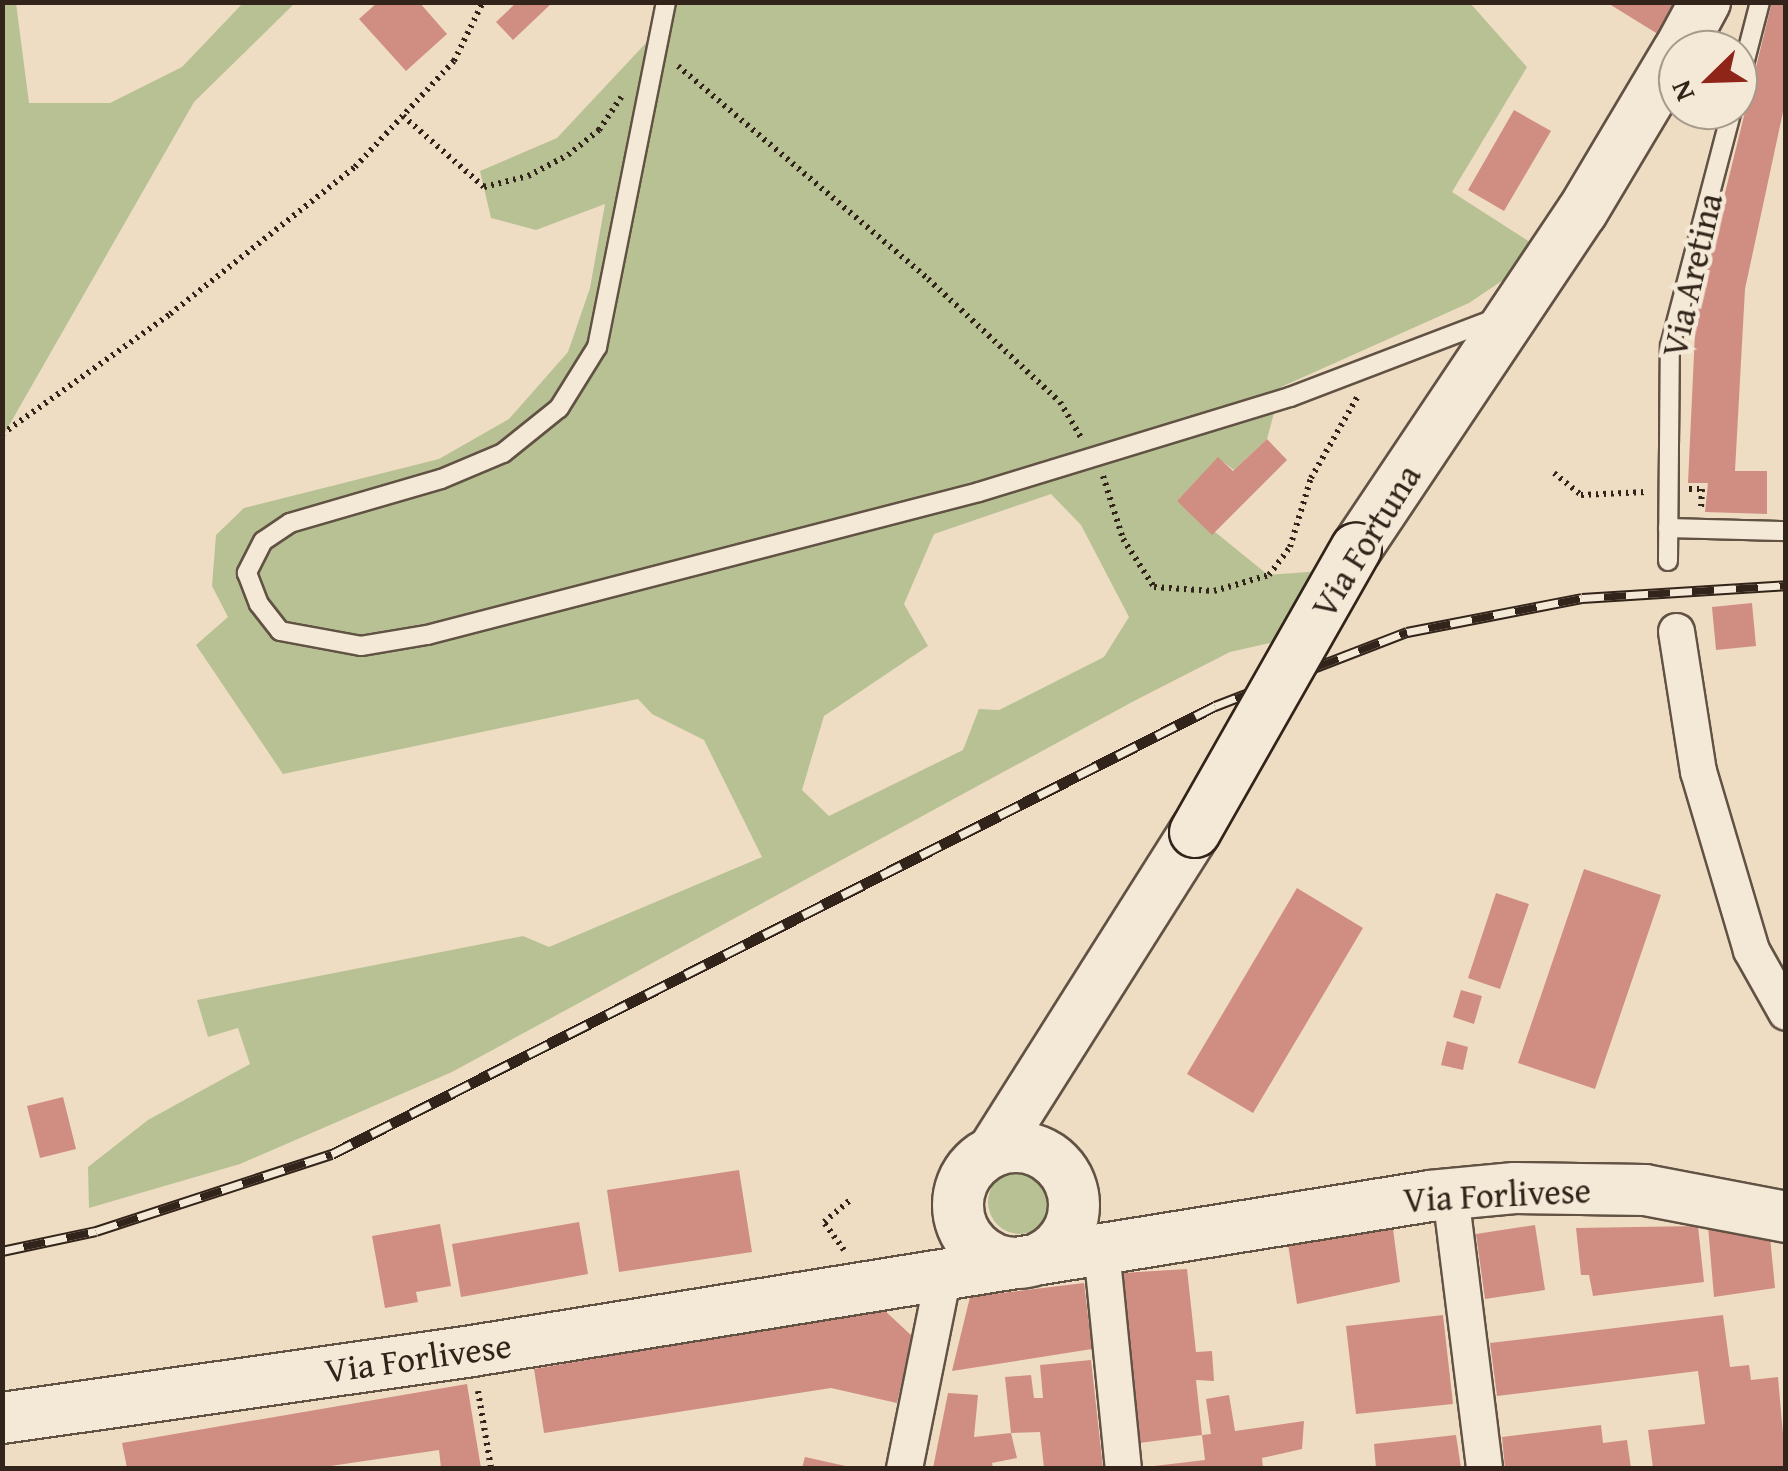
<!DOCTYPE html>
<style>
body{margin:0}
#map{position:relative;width:1788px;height:1471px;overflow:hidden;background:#eeddc2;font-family:"Gentium Book Plus",serif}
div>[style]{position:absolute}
.green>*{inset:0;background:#b8c194}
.round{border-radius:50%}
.building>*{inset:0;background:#d08e83}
.path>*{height:6px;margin-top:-3px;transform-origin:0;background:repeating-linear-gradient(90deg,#32241a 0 2.5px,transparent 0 7.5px)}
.roads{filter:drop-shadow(2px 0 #615244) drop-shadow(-2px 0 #615244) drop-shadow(0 2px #615244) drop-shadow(0 -2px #615244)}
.lane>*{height:18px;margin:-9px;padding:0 9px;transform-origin:9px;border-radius:9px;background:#f4e9d7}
.street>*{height:35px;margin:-17.5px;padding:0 17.5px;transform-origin:17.5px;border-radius:17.5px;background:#f4e9d7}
.secondary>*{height:50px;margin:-25px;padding:0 25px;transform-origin:25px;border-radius:25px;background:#f4e9d7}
.secondary>.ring{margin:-25px;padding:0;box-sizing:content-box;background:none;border:50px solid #f4e9d7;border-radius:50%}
.rail>*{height:11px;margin-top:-5.5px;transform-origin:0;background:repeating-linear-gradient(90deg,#f4e9d7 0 22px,#32241a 0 44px);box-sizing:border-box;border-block:2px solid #32241a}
.bridges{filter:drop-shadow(2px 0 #32241a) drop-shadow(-2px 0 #32241a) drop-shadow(0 2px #32241a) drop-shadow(0 -2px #32241a)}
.secondary-bridge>*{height:50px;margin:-25px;padding:0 25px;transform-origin:25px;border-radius:25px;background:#f4e9d7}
span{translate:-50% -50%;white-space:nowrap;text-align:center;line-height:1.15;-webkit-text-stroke:9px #f4e9d7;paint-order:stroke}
.street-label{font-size:35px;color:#32241a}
.frame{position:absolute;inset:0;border:5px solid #32241a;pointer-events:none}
.north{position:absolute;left:1658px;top:30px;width:100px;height:100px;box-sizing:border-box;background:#f4e9d7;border:2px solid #a69a8b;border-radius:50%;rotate:247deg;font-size:28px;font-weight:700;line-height:40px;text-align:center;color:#32241a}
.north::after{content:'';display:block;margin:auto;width:35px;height:45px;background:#8f2418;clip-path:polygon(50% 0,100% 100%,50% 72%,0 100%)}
</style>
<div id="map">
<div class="green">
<div style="clip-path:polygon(3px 2px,16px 3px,29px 103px,110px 103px,182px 67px,243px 3px,295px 3px,194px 102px,3px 436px)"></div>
<div style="clip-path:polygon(evenodd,666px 3px,1470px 3px,1527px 67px,1452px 192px,1533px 244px,1515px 272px,1469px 303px,1281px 387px,1267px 439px,1234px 470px,1218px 458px,1177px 501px,1268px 575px,1322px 571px,1279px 641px,1230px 652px,1134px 701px,452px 1072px,240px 1164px,89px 1208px,88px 1167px,148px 1120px,250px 1064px,238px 1028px,208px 1037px,197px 1000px,523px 936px,549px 947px,762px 857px,704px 740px,652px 714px,638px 699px,283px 774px,196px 645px,228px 617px,212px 586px,216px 535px,244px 508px,439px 459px,509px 419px,568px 352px,590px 288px,605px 204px,536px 230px,491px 218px,480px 171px,557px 138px,660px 28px,666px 3px,1051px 494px,1081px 525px,1129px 617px,1104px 657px,999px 710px,979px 709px,963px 750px,829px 816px,802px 790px,824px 716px,928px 646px,904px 604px,934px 534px,1051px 494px)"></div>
<div class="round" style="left:988px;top:1170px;width:64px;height:64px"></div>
</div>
<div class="building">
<div style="clip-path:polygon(378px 2px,419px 2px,447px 34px,406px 71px,359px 19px)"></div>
<div style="clip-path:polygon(517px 2px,553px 2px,513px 40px,496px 22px)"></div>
<div style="clip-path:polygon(1606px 2px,1682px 2px,1661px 36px)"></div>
<div style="clip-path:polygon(1772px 2px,1786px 2px,1786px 98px,1745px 289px,1735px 471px,1767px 471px,1767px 514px,1705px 512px,1708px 483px,1688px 483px,1696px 311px)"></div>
<div style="clip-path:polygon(1514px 110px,1551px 131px,1504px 211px,1468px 190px)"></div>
<div style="clip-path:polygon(1267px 439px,1287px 460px,1212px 535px,1177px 501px,1218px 457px,1233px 471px)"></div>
<div style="clip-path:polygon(1752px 603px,1756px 646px,1716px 650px,1712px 607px)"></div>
<div style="clip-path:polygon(1584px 869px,1661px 895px,1595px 1089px,1518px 1063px)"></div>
<div style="clip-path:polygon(1297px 888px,1363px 928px,1253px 1113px,1187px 1074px)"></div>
<div style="clip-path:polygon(1496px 893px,1529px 904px,1500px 989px,1468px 978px)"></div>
<div style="clip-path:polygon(1461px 990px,1482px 996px,1474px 1024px,1453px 1017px)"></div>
<div style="clip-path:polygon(1447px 1041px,1468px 1047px,1463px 1070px,1441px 1065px)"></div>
<div style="clip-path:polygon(63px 1097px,76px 1149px,40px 1158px,27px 1106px)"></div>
<div style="clip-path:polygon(739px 1170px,752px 1252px,619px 1272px,607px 1190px)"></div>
<div style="clip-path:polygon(579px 1222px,588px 1274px,461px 1297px,452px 1244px)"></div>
<div style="clip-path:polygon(440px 1224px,451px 1286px,416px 1292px,418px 1302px,385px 1308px,372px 1236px)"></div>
<div style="clip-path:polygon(1535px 1225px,1545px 1290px,1485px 1299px,1476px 1234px)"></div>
<div style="clip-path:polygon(1698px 1226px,1704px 1282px,1593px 1296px,1589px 1275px,1581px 1275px,1576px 1228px)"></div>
<div style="clip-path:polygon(1708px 1226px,1770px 1237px,1775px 1288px,1714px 1297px)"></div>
<div style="clip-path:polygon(1393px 1229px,1400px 1282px,1297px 1304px,1288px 1244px)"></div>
<div style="clip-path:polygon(1187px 1269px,1196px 1352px,1212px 1351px,1214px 1381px,1196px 1380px,1202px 1435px,1211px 1434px,1206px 1399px,1229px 1395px,1235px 1431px,1304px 1421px,1302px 1449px,1262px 1458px,1263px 1468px,1137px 1468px,1205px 1460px,1202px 1435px,1139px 1443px,1127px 1332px,1122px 1273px)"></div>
<div style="clip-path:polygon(1084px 1283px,1092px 1349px,952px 1371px,970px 1297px)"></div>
<div style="clip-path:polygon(883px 1309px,912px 1336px,897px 1403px,831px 1388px,544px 1433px,534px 1369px)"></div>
<div style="clip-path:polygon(1443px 1315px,1453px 1404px,1356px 1414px,1346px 1326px)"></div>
<div style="clip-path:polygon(1723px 1315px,1730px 1367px,1749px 1365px,1751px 1380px,1778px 1377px,1786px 1468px,1653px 1468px,1648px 1430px,1705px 1424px,1698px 1371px,1497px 1396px,1490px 1343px)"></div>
<div style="clip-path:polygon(1091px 1360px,1103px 1468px,1044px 1468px,1040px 1432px,1011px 1433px,1005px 1377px,1031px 1375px,1034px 1398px,1043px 1398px,1040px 1365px)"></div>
<div style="clip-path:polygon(467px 1384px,481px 1468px,441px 1468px,439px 1450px,317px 1468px,127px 1468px,122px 1443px)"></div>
<div style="clip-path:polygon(948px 1393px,978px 1395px,974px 1437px,1011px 1433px,1017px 1458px,992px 1463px,993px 1468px,933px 1468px)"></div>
<div style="clip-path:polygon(1601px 1425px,1603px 1443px,1627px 1440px,1631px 1468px,1505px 1468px,1502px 1437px)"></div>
<div style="clip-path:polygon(1456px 1435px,1461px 1468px,1376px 1468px,1374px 1444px)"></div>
<div style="clip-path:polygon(805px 1457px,850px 1467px,850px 1468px,802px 1468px)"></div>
</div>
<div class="path">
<div style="left:678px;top:66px;width:328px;rotate:40.4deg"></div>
<div style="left:928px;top:279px;width:180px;rotate:43deg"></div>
<div style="left:1060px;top:402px;width:43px;rotate:59.3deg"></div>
<div style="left:403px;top:116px;width:108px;rotate:41.2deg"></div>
<div style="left:484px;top:187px;width:45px;rotate:-14deg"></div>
<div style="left:528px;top:176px;width:45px;rotate:-27.7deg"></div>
<div style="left:568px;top:155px;width:40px;rotate:-39deg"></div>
<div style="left:599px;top:130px;width:40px;rotate:-56deg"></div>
<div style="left:2px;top:434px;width:206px;rotate:-35.5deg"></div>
<div style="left:170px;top:314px;width:236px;rotate:-38.5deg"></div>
<div style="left:355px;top:167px;width:145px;rotate:-47deg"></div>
<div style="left:454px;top:61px;width:66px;rotate:-63.8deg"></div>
<div style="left:1554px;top:473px;width:35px;rotate:39deg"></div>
<div style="left:1581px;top:495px;width:65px;rotate:-2.6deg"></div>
<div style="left:1103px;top:476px;width:66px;rotate:72.4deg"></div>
<div style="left:1123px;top:539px;width:57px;rotate:57.1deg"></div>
<div style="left:1154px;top:587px;width:60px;rotate:3.8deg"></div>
<div style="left:1214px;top:591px;width:57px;rotate:-16.2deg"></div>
<div style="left:1269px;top:575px;width:35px;rotate:-53deg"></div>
<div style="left:1290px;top:547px;width:72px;rotate:-73.1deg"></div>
<div style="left:1311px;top:478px;width:95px;rotate:-60.2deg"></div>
<div style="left:1689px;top:489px;width:13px"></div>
<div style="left:1702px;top:489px;width:19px;rotate:93deg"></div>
<div style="left:844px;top:1250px;width:34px;rotate:-126deg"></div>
<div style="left:824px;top:1222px;width:34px;rotate:-40deg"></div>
<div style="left:478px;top:1391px;width:78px;rotate:80.4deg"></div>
</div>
<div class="roads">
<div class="lane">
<div style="left:666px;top:2px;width:352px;rotate:101.3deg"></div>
<div style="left:597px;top:347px;width:72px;rotate:121.9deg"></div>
<div style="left:559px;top:408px;width:72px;rotate:141.2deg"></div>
<div style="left:503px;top:453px;width:67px;rotate:157.2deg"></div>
<div style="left:441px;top:479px;width:157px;rotate:163.8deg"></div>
<div style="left:290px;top:523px;width:32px;rotate:146deg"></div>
<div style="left:263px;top:541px;width:36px;rotate:117deg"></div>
<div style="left:247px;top:573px;width:33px;rotate:69deg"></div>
<div style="left:259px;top:604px;width:34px;rotate:52deg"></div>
<div style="left:280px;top:631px;width:82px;rotate:10.5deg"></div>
<div style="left:361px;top:646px;width:67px;rotate:-9.5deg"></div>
<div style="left:427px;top:635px;width:570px;rotate:-14.52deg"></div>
<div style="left:979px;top:492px;width:325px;rotate:-17deg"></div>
<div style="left:1290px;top:397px;width:224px;rotate:-20.9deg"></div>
<div style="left:1738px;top:87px;width:88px;rotate:-75.5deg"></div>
<div style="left:1668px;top:528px;width:118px;rotate:1.5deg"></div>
<div style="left:1668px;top:561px;width:215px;rotate:-89.5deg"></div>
<div style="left:1670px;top:346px;width:244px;rotate:-75.3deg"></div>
</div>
<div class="street">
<div style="left:1676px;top:631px;width:142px;rotate:81.1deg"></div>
<div style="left:1698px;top:771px;width:187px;rotate:73.5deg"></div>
<div style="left:1751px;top:950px;width:71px;rotate:60.6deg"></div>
<div style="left:1450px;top:1194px;width:276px;rotate:82.9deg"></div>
<div style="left:1101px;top:1249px;width:220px;rotate:84.3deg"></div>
<div style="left:904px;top:1468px;width:197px;rotate:-78.6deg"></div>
</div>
<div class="secondary">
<div style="left:1679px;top:50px;width:55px;rotate:-61.6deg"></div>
<div style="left:1356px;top:549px;width:406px;rotate:-56.2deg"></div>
<div style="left:1582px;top:212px;width:187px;rotate:-59.2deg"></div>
<div class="ring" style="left:958px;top:1147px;width:66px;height:66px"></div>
<div style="left:993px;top:1151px;width:378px;rotate:-57.7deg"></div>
<div style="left:2px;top:1418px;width:475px;rotate:-8.1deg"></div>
<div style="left:472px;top:1351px;width:970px;rotate:-9.19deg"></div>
<div style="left:1430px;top:1196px;width:85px;rotate:-5.4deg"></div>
<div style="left:1515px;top:1188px;width:130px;rotate:0.9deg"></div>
<div style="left:1645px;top:1190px;width:144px;rotate:10.8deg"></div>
</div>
</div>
<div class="rail">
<div style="left:2px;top:1251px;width:96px;rotate:-12deg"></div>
<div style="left:96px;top:1231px;width:248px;rotate:-18.1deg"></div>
<div style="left:332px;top:1154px;width:990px;rotate:-26.9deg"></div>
<div style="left:1215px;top:706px;width:206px;rotate:-21.1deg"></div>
<div style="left:1407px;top:632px;width:178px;rotate:-11deg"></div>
<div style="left:1582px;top:598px;width:204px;rotate:-3.6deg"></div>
</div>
<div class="bridges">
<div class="secondary-bridge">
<div style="left:1195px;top:832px;width:326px;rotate:-60.4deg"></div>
</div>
</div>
<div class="street-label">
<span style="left:1692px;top:275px;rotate:-77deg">Via Aretina</span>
<span style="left:1366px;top:541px;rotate:-58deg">Via Fortuna</span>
<span style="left:1497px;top:1195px;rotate:-3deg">Via Forlivese</span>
<span style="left:418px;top:1358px;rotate:-8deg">Via Forlivese</span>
</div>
<div class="frame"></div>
<div class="north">N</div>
</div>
